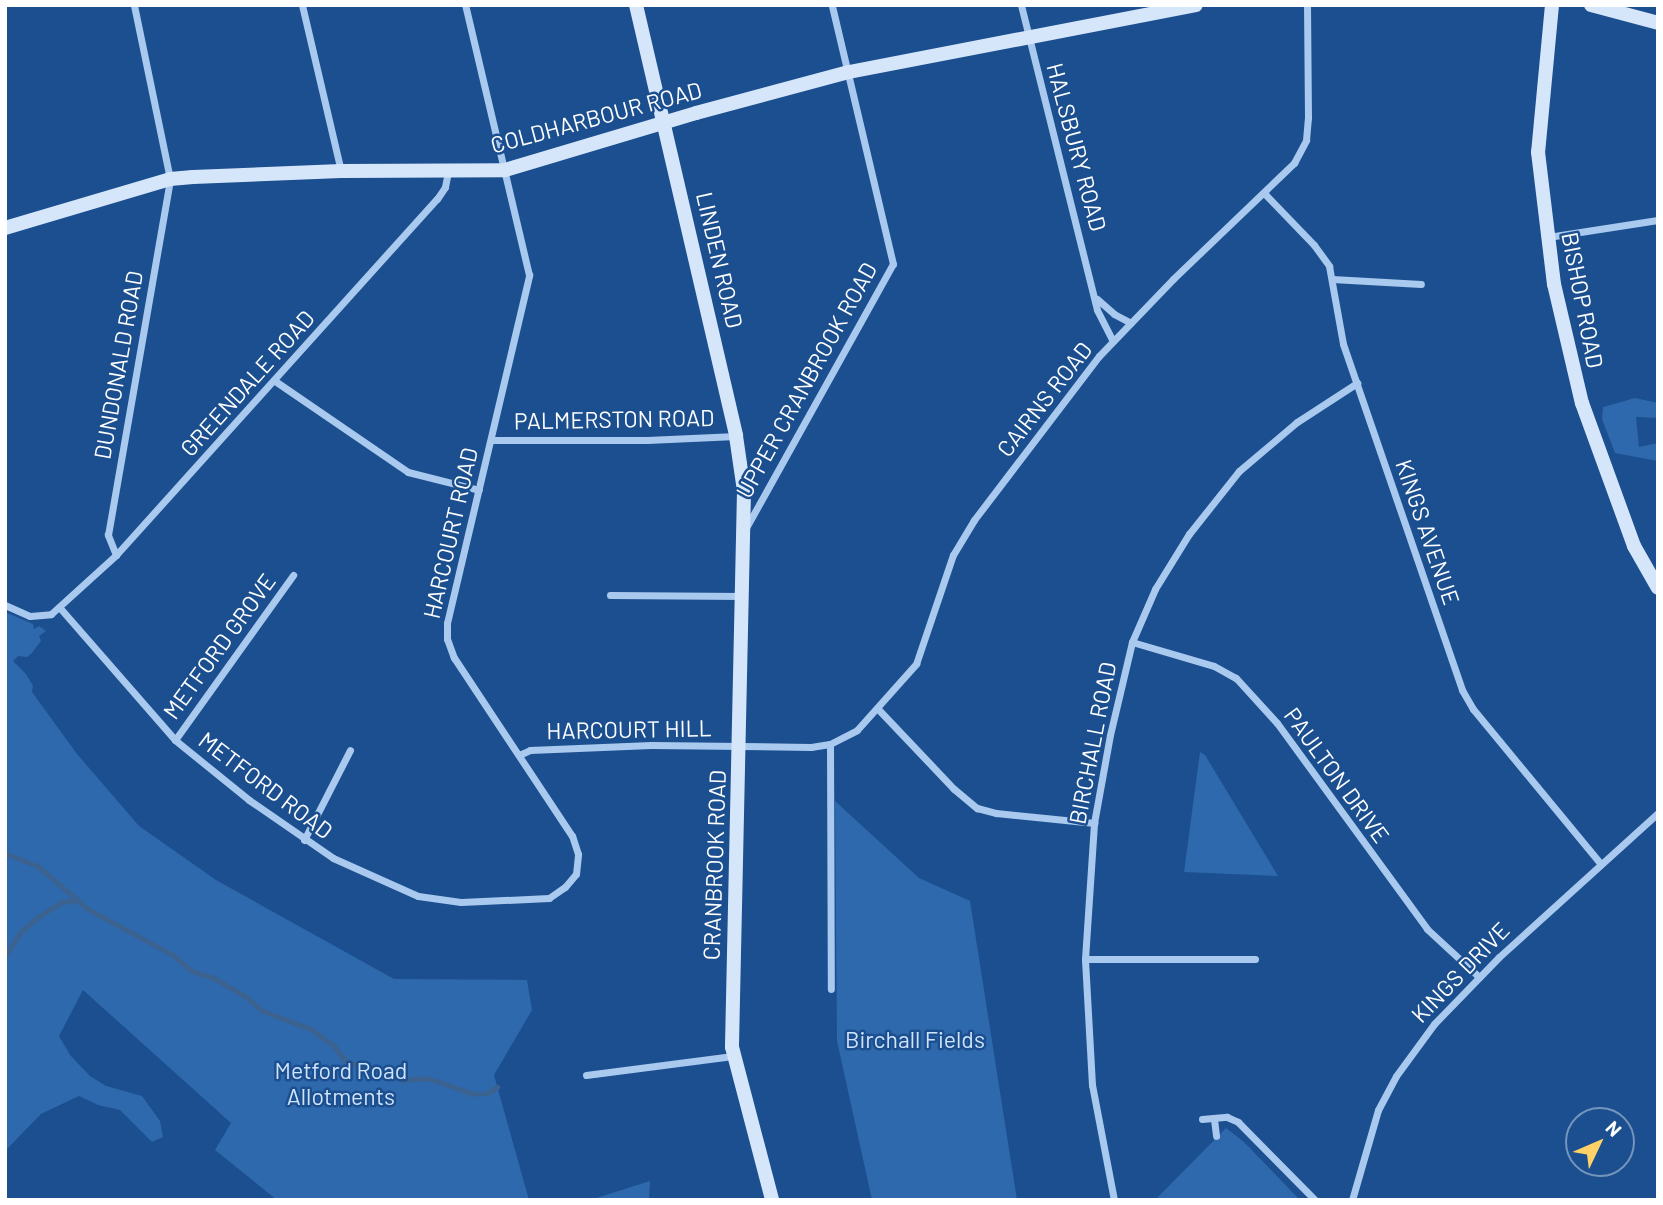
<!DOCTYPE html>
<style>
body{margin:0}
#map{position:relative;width:1663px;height:1205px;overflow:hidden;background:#1b4f8f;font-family:Barlow,sans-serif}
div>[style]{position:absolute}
.green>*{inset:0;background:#2e69ad}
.stream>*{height:4.5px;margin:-2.25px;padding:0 2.25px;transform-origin:2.25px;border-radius:2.25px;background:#3c6290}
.street>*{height:7px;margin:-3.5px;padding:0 3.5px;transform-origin:3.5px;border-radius:3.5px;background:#a9c9ee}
.secondary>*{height:14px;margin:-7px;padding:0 7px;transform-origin:7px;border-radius:7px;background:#d6e6fa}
span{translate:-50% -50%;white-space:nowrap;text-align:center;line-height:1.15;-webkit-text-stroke:5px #1b4f8f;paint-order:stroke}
.street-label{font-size:23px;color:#fff}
.park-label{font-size:23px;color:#cfe3fa}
.frame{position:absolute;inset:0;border:7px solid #fff;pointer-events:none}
.north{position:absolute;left:1565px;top:1107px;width:70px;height:70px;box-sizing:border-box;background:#1b4f8f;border:2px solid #7695bc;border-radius:50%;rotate:46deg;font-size:19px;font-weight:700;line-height:28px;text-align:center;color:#fff}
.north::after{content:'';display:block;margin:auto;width:24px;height:32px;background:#ffd166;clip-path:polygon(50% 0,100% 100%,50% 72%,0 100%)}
</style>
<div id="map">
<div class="green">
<div style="clip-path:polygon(1635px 398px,1658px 403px,1658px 418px,1636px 417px,1639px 447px,1658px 443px,1658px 461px,1615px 453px,1602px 419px,1603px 407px)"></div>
<div style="clip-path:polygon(5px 612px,33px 624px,34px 629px,39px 626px,46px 631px,39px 636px,41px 641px,32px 653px,27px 657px,18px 656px,13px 661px,26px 674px,33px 686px,32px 692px,77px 754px,139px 826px,216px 880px,394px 979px,527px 980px,532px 1010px,494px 1075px,529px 1200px,277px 1200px,215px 1150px,231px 1123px,83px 990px,59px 1036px,70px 1055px,90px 1076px,106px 1086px,142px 1096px,160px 1121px,163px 1137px,152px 1142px,120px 1110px,98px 1105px,79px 1096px,41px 1114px,5px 1151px)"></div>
<div style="clip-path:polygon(1200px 752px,1205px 755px,1278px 876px,1184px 872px)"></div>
<div style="clip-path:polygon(835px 801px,919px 878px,970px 901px,1017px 1200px,872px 1200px,837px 1041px)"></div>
<div style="clip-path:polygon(1226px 1128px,1244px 1142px,1300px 1200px,1155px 1200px)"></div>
<div style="clip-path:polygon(650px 1181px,649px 1200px,590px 1200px)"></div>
</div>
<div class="stream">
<div style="left:5px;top:853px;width:35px;rotate:22deg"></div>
<div style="left:38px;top:866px;width:66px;rotate:40.7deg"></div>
<div style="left:88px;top:909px;width:97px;rotate:28.4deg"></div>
<div style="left:173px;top:955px;width:25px;rotate:40deg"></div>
<div style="left:192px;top:971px;width:23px;rotate:18deg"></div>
<div style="left:214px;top:978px;width:36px;rotate:30deg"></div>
<div style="left:245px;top:996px;width:23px;rotate:40deg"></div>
<div style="left:263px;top:1011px;width:51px;rotate:20.6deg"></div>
<div style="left:311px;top:1029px;width:29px;rotate:36deg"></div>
<div style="left:334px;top:1046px;width:18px;rotate:52deg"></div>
<div style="left:345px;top:1060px;width:21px;rotate:25deg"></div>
<div style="left:364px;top:1069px;width:29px;rotate:8deg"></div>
<div style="left:393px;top:1073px;width:11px;rotate:38deg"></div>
<div style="left:402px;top:1080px;width:26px;rotate:-4deg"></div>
<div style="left:428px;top:1078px;width:49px;rotate:19.2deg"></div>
<div style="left:474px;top:1094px;width:12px"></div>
<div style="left:486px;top:1094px;width:13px;rotate:-32deg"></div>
<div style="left:5px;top:956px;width:27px;rotate:-57deg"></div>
<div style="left:20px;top:933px;width:24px;rotate:-42deg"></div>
<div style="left:38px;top:917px;width:28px;rotate:-32deg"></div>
<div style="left:62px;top:902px;width:16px;rotate:-7deg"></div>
</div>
<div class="street">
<div style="left:302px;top:5px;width:171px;rotate:76.8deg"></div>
<div style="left:1021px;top:5px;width:314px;rotate:76deg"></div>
<div style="left:1097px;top:310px;width:35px;rotate:63deg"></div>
<div style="left:1264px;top:193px;width:72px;rotate:46.1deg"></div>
<div style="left:1314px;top:245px;width:26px;rotate:54deg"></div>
<div style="left:1329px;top:266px;width:79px;rotate:79.8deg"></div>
<div style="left:1343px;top:344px;width:366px;rotate:71deg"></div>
<div style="left:1462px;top:690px;width:22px;rotate:60deg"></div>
<div style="left:1473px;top:709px;width:200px;rotate:50.5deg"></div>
<div style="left:1548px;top:237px;width:111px;rotate:-8.8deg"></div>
<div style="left:1332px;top:279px;width:89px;rotate:3.2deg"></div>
<div style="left:1097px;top:299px;width:23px;rotate:41deg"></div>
<div style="left:1114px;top:314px;width:19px;rotate:28deg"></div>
<div style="left:275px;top:381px;width:161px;rotate:34.4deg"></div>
<div style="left:408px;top:472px;width:73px;rotate:14.2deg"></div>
<div style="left:491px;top:440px;width:156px"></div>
<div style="left:647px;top:440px;width:89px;rotate:-2.6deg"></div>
<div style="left:747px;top:526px;width:300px;rotate:-60.9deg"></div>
<div style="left:893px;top:264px;width:266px;rotate:-103.3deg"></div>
<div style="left:116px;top:555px;width:22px;rotate:-112deg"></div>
<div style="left:108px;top:535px;width:361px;rotate:-80.1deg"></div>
<div style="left:170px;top:179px;width:178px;rotate:-101.7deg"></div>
<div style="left:610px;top:595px;width:133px;rotate:0.4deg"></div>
<div style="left:5px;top:605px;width:27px;rotate:24deg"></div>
<div style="left:30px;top:616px;width:21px;rotate:-5deg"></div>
<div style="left:51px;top:614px;width:88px;rotate:-42.2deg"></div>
<div style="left:116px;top:555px;width:479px;rotate:-48deg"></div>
<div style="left:437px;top:199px;width:14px;rotate:-56deg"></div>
<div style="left:445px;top:187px;width:15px;rotate:-79deg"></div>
<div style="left:60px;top:608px;width:175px;rotate:48.9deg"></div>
<div style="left:175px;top:740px;width:95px;rotate:39deg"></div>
<div style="left:249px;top:800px;width:102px;rotate:34.6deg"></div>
<div style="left:333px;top:858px;width:93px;rotate:24.1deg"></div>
<div style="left:418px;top:896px;width:43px;rotate:7.9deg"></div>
<div style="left:461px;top:902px;width:88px;rotate:-2.6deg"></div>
<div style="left:549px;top:898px;width:19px;rotate:-35deg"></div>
<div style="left:565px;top:887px;width:17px;rotate:-50deg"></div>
<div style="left:576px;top:874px;width:20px;rotate:-84deg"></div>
<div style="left:578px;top:854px;width:19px;rotate:-108deg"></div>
<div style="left:572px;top:836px;width:214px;rotate:-123.5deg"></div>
<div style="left:454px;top:658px;width:20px;rotate:-110deg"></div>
<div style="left:447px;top:639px;width:16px;rotate:-90deg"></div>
<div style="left:447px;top:623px;width:358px;rotate:-76.7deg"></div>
<div style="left:529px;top:275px;width:277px;rotate:-103.3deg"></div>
<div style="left:1132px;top:642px;width:85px;rotate:16.3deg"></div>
<div style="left:1214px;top:666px;width:25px;rotate:29deg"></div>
<div style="left:1236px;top:678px;width:61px;rotate:47.7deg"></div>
<div style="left:1277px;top:723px;width:255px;rotate:53.9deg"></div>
<div style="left:1427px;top:929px;width:71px;rotate:42.7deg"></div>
<div style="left:878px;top:709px;width:110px;rotate:46.5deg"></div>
<div style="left:954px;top:789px;width:30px;rotate:40deg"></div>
<div style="left:977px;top:808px;width:20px;rotate:15deg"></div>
<div style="left:996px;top:813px;width:99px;rotate:5.8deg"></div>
<div style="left:175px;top:740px;width:203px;rotate:-54.4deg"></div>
<div style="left:830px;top:744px;width:245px;rotate:89.8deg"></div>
<div style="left:519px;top:755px;width:12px;rotate:-24deg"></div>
<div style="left:530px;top:750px;width:121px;rotate:-2.4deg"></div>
<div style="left:651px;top:745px;width:160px;rotate:0.7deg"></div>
<div style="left:811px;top:747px;width:19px;rotate:-9deg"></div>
<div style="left:830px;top:744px;width:30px;rotate:-27deg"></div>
<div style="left:857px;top:730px;width:89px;rotate:-48.2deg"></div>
<div style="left:916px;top:664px;width:115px;rotate:-71.3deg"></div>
<div style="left:953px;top:555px;width:41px;rotate:-59deg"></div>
<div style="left:974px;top:520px;width:206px;rotate:-52.7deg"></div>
<div style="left:1099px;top:356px;width:107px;rotate:-46.1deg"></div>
<div style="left:1173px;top:279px;width:168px;rotate:-43.8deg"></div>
<div style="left:1294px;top:163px;width:26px;rotate:-62deg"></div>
<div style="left:1306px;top:140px;width:22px;rotate:-85deg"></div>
<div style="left:1308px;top:118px;width:113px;rotate:-90.5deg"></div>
<div style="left:304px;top:840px;width:101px;rotate:-62.9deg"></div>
<div style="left:1085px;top:959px;width:170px"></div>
<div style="left:586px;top:1075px;width:148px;rotate:-7.4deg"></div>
<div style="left:1202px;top:1119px;width:25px;rotate:-5deg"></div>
<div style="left:1227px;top:1117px;width:12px;rotate:24deg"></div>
<div style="left:1238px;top:1122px;width:110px;rotate:45.4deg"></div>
<div style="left:1214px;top:1119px;width:17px;rotate:83deg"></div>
<div style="left:1114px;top:1200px;width:117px;rotate:-100.8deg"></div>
<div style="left:1092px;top:1085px;width:126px;rotate:-93.2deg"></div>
<div style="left:1085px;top:959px;width:136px;rotate:-86.2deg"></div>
<div style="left:1094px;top:823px;width:89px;rotate:-79.7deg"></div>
<div style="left:1110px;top:735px;width:96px;rotate:-76.7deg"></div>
<div style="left:1132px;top:642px;width:58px;rotate:-66.5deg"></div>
<div style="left:1155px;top:589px;width:65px;rotate:-58.3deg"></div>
<div style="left:1189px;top:534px;width:80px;rotate:-51.6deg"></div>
<div style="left:1239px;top:471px;width:76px;rotate:-40.2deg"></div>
<div style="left:1297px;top:422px;width:72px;rotate:-33deg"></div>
<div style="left:1352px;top:1200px;width:94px;rotate:-73.9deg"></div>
<div style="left:1378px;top:1110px;width:38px;rotate:-62deg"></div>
<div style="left:1396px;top:1076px;width:64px;rotate:-53.8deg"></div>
<div style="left:1434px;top:1024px;width:93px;rotate:-45.9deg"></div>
<div style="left:1499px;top:957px;width:215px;rotate:-42.2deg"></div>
</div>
<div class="secondary">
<div style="left:636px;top:5px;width:442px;rotate:76.9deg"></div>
<div style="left:736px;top:436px;width:56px;rotate:81.7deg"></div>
<div style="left:744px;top:491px;width:556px;rotate:91.24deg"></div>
<div style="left:732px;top:1047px;width:158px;rotate:75.3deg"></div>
<div style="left:1552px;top:5px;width:148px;rotate:95.4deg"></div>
<div style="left:1538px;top:152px;width:133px;rotate:83.1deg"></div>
<div style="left:1554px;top:284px;width:122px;rotate:76.8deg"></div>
<div style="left:1582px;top:403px;width:152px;rotate:70deg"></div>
<div style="left:1634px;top:546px;width:48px;rotate:60.3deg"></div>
<div style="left:1591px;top:5px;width:69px;rotate:15deg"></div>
<div style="left:5px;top:228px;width:172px;rotate:-16.5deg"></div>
<div style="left:170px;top:179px;width:23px;rotate:-5deg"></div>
<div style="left:193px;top:177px;width:148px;rotate:-2.3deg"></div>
<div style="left:341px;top:171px;width:164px;rotate:-0.3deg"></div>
<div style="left:505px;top:170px;width:199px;rotate:-16.6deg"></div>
<div style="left:696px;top:113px;width:158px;rotate:-15deg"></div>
<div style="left:849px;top:72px;width:353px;rotate:-10.9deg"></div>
</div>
<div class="street-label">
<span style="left:596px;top:117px;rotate:-15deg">COLDHARBOUR ROAD</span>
<span style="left:1077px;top:147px;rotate:75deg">HALSBURY ROAD</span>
<span style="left:720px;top:260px;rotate:77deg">LINDEN ROAD</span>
<span style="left:1583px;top:300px;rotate:79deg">BISHOP ROAD</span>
<span style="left:118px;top:365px;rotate:-80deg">DUNDONALD ROAD</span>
<span style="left:806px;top:380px;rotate:-61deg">UPPER CRANBROOK ROAD</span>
<span style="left:247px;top:383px;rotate:-48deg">GREENDALE ROAD</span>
<span style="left:1044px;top:399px;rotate:-52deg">CAIRNS ROAD</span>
<span style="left:614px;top:419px;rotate:-1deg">PALMERSTON ROAD</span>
<span style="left:1428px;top:532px;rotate:71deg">KINGS AVENUE</span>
<span style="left:450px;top:533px;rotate:-77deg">HARCOURT ROAD</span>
<span style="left:219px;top:646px;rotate:-54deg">METFORD GROVE</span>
<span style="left:629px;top:729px;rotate:-1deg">HARCOURT HILL</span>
<span style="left:1092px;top:743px;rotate:-79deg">BIRCHALL ROAD</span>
<span style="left:1337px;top:775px;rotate:54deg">PAULTON DRIVE</span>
<span style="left:266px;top:785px;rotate:37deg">METFORD ROAD</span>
<span style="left:714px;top:865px;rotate:-88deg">CRANBROOK ROAD</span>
<span style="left:1460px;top:972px;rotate:-46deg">KINGS DRIVE</span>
</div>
<div class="park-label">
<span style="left:915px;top:1039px">Birchall Fields</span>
<span style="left:341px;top:1083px">Metford Road<br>Allotments</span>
</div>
<div class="frame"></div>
<div class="north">N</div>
</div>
